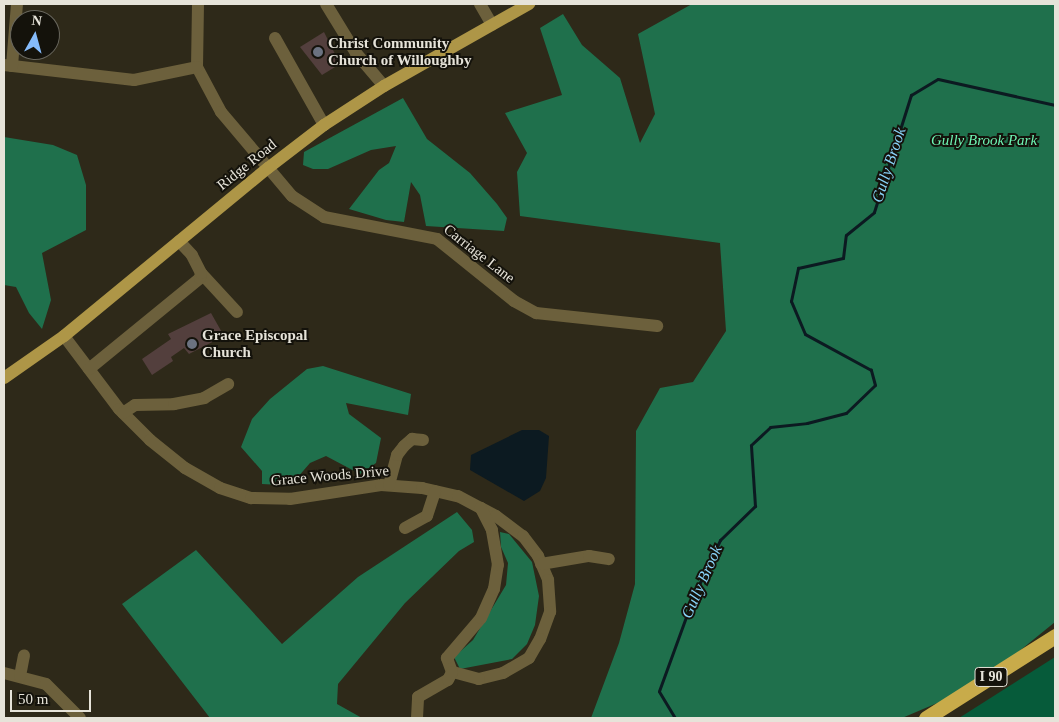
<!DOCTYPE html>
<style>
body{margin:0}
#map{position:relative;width:1059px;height:722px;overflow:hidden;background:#2e2919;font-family:"Times New Roman",serif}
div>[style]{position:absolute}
.green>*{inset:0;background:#065b3a}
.forest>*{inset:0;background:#1f704c}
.water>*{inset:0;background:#0c1a21}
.stream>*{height:3px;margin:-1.5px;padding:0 1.5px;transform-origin:1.5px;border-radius:1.5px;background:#0c1a21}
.building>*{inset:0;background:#533f3d}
.minor>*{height:12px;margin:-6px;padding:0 6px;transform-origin:6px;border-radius:6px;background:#6c603c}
.major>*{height:12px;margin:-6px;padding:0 6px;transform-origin:6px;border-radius:6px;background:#ae9647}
.highway>*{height:15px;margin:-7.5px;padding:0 7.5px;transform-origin:7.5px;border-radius:7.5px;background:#c8ab4a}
.dots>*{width:14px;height:14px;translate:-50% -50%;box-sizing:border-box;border:2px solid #14120b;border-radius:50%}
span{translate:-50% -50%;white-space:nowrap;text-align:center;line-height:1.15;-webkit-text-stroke:4px #14120b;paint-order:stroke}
.shield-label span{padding:1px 4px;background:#14120b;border:1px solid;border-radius:4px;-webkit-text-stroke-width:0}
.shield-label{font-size:14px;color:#e6e3d9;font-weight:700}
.poi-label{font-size:15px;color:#e6e3d9;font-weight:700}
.left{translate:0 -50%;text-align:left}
.park-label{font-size:15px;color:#6ef4b3;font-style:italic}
.street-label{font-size:15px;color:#e6e3d9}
.water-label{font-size:16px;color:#88d2f7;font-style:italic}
.frame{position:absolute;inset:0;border:5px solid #e6e3d9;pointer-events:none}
.north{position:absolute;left:10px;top:10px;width:50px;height:50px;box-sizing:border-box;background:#14120b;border:1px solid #68665d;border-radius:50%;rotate:7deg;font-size:14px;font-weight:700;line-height:20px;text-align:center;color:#e6e3d9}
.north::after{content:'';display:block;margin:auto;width:18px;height:22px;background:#85bbfb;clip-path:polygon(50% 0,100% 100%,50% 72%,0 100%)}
.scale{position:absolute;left:10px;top:690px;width:81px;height:22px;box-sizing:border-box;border:2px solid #e6e3d9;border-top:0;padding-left:6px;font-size:15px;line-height:18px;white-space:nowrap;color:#e6e3d9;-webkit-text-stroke:4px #14120b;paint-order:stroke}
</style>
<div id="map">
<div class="green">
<div style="clip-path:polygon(1055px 657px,1055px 718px,959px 718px)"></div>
</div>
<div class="forest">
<div style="clip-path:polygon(692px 4px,1055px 4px,1055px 622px,975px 687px,902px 718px,591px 718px,619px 643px,635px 584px,636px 431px,660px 388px,693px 382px,726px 331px,720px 243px,520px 216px,517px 172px,527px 153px,505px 113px,562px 95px,540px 28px,563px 14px,582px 45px,620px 78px,640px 143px,655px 114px,638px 34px)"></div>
<div style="clip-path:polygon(403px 98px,427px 139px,470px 173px,497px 204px,507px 218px,504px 231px,426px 226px,420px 195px,411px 182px,404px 222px,386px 220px,349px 209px,379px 170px,389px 163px,396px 146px,371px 150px,328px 169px,313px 169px,303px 165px,304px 152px)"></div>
<div style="clip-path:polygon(4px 137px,53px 145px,77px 155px,86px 185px,86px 230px,42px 253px,51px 300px,42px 329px,29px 313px,16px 287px,4px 285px)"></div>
<div style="clip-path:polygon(323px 366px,411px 394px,408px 415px,346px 403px,349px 414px,381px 438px,376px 463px,360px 474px,326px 456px,310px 463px,297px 478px,281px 485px,262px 484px,262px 471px,241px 447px,252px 419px,270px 399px,307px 369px)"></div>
<div style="clip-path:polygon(457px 512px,472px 530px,474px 542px,459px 551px,405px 603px,338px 684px,337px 704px,362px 718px,210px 718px,122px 604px,196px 550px,282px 644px,358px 577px)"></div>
<div style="clip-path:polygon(500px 532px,509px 534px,532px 562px,539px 596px,535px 625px,527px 644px,512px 659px,460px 669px,454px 657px,473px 640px,506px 585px,508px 563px,501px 547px)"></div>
</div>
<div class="water">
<div style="clip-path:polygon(522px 430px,539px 430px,549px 436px,546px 478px,540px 491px,524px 501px,470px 470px,471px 455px)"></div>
</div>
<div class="stream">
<div style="left:675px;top:718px;width:31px;rotate:-121deg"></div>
<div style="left:659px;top:691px;width:102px;rotate:-70deg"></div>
<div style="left:694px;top:595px;width:61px;rotate:-64.7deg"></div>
<div style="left:720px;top:540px;width:49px;rotate:-44.2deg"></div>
<div style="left:755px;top:506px;width:61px;rotate:-93.8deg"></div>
<div style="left:751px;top:445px;width:26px;rotate:-43deg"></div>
<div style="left:770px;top:427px;width:37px;rotate:-6deg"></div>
<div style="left:807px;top:423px;width:40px;rotate:-14.4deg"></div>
<div style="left:846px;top:413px;width:40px;rotate:-44deg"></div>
<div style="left:875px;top:385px;width:16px;rotate:-105deg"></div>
<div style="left:871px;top:370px;width:75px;rotate:-151.4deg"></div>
<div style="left:805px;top:334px;width:36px;rotate:-113deg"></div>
<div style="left:791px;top:301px;width:34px;rotate:-78deg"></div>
<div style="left:798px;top:268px;width:46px;rotate:-12.5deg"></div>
<div style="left:843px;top:258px;width:23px;rotate:-83deg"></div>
<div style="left:846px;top:235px;width:36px;rotate:-39deg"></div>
<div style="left:874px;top:212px;width:123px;rotate:-72.5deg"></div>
<div style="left:911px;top:95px;width:31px;rotate:-31deg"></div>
<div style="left:938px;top:79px;width:120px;rotate:12.5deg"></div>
</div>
<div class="building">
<div style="clip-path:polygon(324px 32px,340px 64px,322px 75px,300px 47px)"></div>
<div style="clip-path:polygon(211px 313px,224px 336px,189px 354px,184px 348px,171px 357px,173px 361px,152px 375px,142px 359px,171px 339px,168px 334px)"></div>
</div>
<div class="minor">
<div style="left:198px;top:4px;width:63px;rotate:90.9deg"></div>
<div style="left:197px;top:67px;width:51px;rotate:61.9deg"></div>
<div style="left:221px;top:112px;width:110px;rotate:49.8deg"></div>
<div style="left:292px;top:196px;width:38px;rotate:33deg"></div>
<div style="left:324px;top:217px;width:115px;rotate:11deg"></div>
<div style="left:437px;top:239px;width:99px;rotate:38.8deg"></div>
<div style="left:514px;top:301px;width:25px;rotate:29deg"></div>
<div style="left:536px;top:313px;width:122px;rotate:6.1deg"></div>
<div style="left:326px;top:4px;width:57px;rotate:58.5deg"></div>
<div style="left:356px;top:53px;width:43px;rotate:49.7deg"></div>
<div style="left:480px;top:4px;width:24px;rotate:60deg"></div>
<div style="left:275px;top:38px;width:100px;rotate:60.6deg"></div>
<div style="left:4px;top:65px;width:131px;rotate:6.6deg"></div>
<div style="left:134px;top:80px;width:64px;rotate:-11.7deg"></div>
<div style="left:12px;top:66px;width:62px;rotate:-85.4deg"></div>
<div style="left:201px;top:273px;width:53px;rotate:47.3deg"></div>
<div style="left:64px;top:336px;width:91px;rotate:53deg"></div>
<div style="left:119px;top:409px;width:44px;rotate:45deg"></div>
<div style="left:150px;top:440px;width:45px;rotate:38.7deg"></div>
<div style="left:185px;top:468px;width:40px;rotate:29.7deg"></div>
<div style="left:220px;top:488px;width:33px;rotate:18deg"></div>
<div style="left:251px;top:498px;width:39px;rotate:1deg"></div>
<div style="left:290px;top:499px;width:92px;rotate:-8.7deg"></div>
<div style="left:381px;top:485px;width:41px;rotate:4.2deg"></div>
<div style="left:422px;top:488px;width:37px;rotate:13deg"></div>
<div style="left:458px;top:496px;width:26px;rotate:28deg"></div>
<div style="left:481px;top:508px;width:17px;rotate:28deg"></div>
<div style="left:496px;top:516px;width:34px;rotate:37deg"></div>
<div style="left:523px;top:536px;width:25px;rotate:53deg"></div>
<div style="left:538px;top:556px;width:26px;rotate:67deg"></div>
<div style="left:548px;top:580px;width:32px;rotate:86deg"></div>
<div style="left:550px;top:612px;width:29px;rotate:110deg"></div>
<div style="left:540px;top:639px;width:22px;rotate:120deg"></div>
<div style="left:529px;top:658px;width:30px;rotate:150deg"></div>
<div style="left:503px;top:673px;width:25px;rotate:166deg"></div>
<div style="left:479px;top:679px;width:28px;rotate:-165deg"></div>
<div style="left:452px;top:672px;width:15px;rotate:-110deg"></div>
<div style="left:447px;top:658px;width:52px;rotate:-49.6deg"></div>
<div style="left:481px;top:618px;width:32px;rotate:-66deg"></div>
<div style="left:494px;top:589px;width:24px;rotate:-81deg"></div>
<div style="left:498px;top:565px;width:36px;rotate:-100deg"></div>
<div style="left:492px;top:530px;width:25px;rotate:-117deg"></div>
<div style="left:89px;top:369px;width:144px;rotate:-39.3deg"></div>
<div style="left:200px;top:278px;width:5px;rotate:-79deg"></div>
<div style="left:201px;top:273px;width:20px;rotate:-117deg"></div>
<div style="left:192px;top:255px;width:19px;rotate:-133deg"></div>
<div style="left:123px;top:413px;width:14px;rotate:-34deg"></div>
<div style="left:135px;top:405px;width:39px;rotate:-1deg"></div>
<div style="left:174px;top:404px;width:31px;rotate:-11deg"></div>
<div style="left:204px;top:398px;width:28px;rotate:-30deg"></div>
<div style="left:389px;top:485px;width:31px;rotate:-75deg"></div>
<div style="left:397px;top:455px;width:11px;rotate:-52deg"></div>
<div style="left:404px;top:446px;width:11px;rotate:-41deg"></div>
<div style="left:412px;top:439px;width:11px;rotate:5deg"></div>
<div style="left:405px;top:528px;width:25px;rotate:-29deg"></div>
<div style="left:427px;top:516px;width:26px;rotate:-72deg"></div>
<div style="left:541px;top:564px;width:49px;rotate:-9.5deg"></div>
<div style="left:589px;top:556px;width:20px;rotate:9deg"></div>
<div style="left:4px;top:673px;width:43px;rotate:14.7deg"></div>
<div style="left:46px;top:684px;width:48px;rotate:45deg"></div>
<div style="left:20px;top:676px;width:21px;rotate:-79deg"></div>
<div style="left:417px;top:718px;width:21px;rotate:-87deg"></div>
<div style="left:418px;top:697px;width:34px;rotate:-30deg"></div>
<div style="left:448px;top:680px;width:9px;rotate:-63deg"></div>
</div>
<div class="major">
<div style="left:4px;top:378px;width:73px;rotate:-35deg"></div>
<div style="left:64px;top:336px;width:264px;rotate:-39.5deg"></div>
<div style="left:268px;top:168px;width:71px;rotate:-37.5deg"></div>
<div style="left:324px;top:125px;width:72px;rotate:-33deg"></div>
<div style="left:384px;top:86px;width:167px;rotate:-29.5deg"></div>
</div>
<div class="highway">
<div style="left:926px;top:718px;width:153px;rotate:-32.4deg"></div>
</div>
<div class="dots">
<div style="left:318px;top:52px;background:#6b7280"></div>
<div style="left:192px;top:344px;background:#6b7280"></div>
</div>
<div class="shield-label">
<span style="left:991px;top:677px">I 90</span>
</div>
<div class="poi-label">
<span class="left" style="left:328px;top:52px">Christ Community<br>Church of Willoughby</span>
<span class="left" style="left:202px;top:344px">Grace Episcopal<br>Church</span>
</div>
<div class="park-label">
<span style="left:984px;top:141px">Gully Brook Park</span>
</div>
<div class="street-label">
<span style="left:247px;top:165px;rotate:-39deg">Ridge Road</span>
<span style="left:479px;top:254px;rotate:38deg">Carriage Lane</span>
<span style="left:330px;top:476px;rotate:-5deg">Grace Woods Drive</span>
</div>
<div class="water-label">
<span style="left:889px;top:165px;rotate:-72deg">Gully Brook</span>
<span style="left:702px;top:582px;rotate:-66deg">Gully Brook</span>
</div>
<div class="frame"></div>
<div class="north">N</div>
<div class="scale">50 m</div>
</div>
